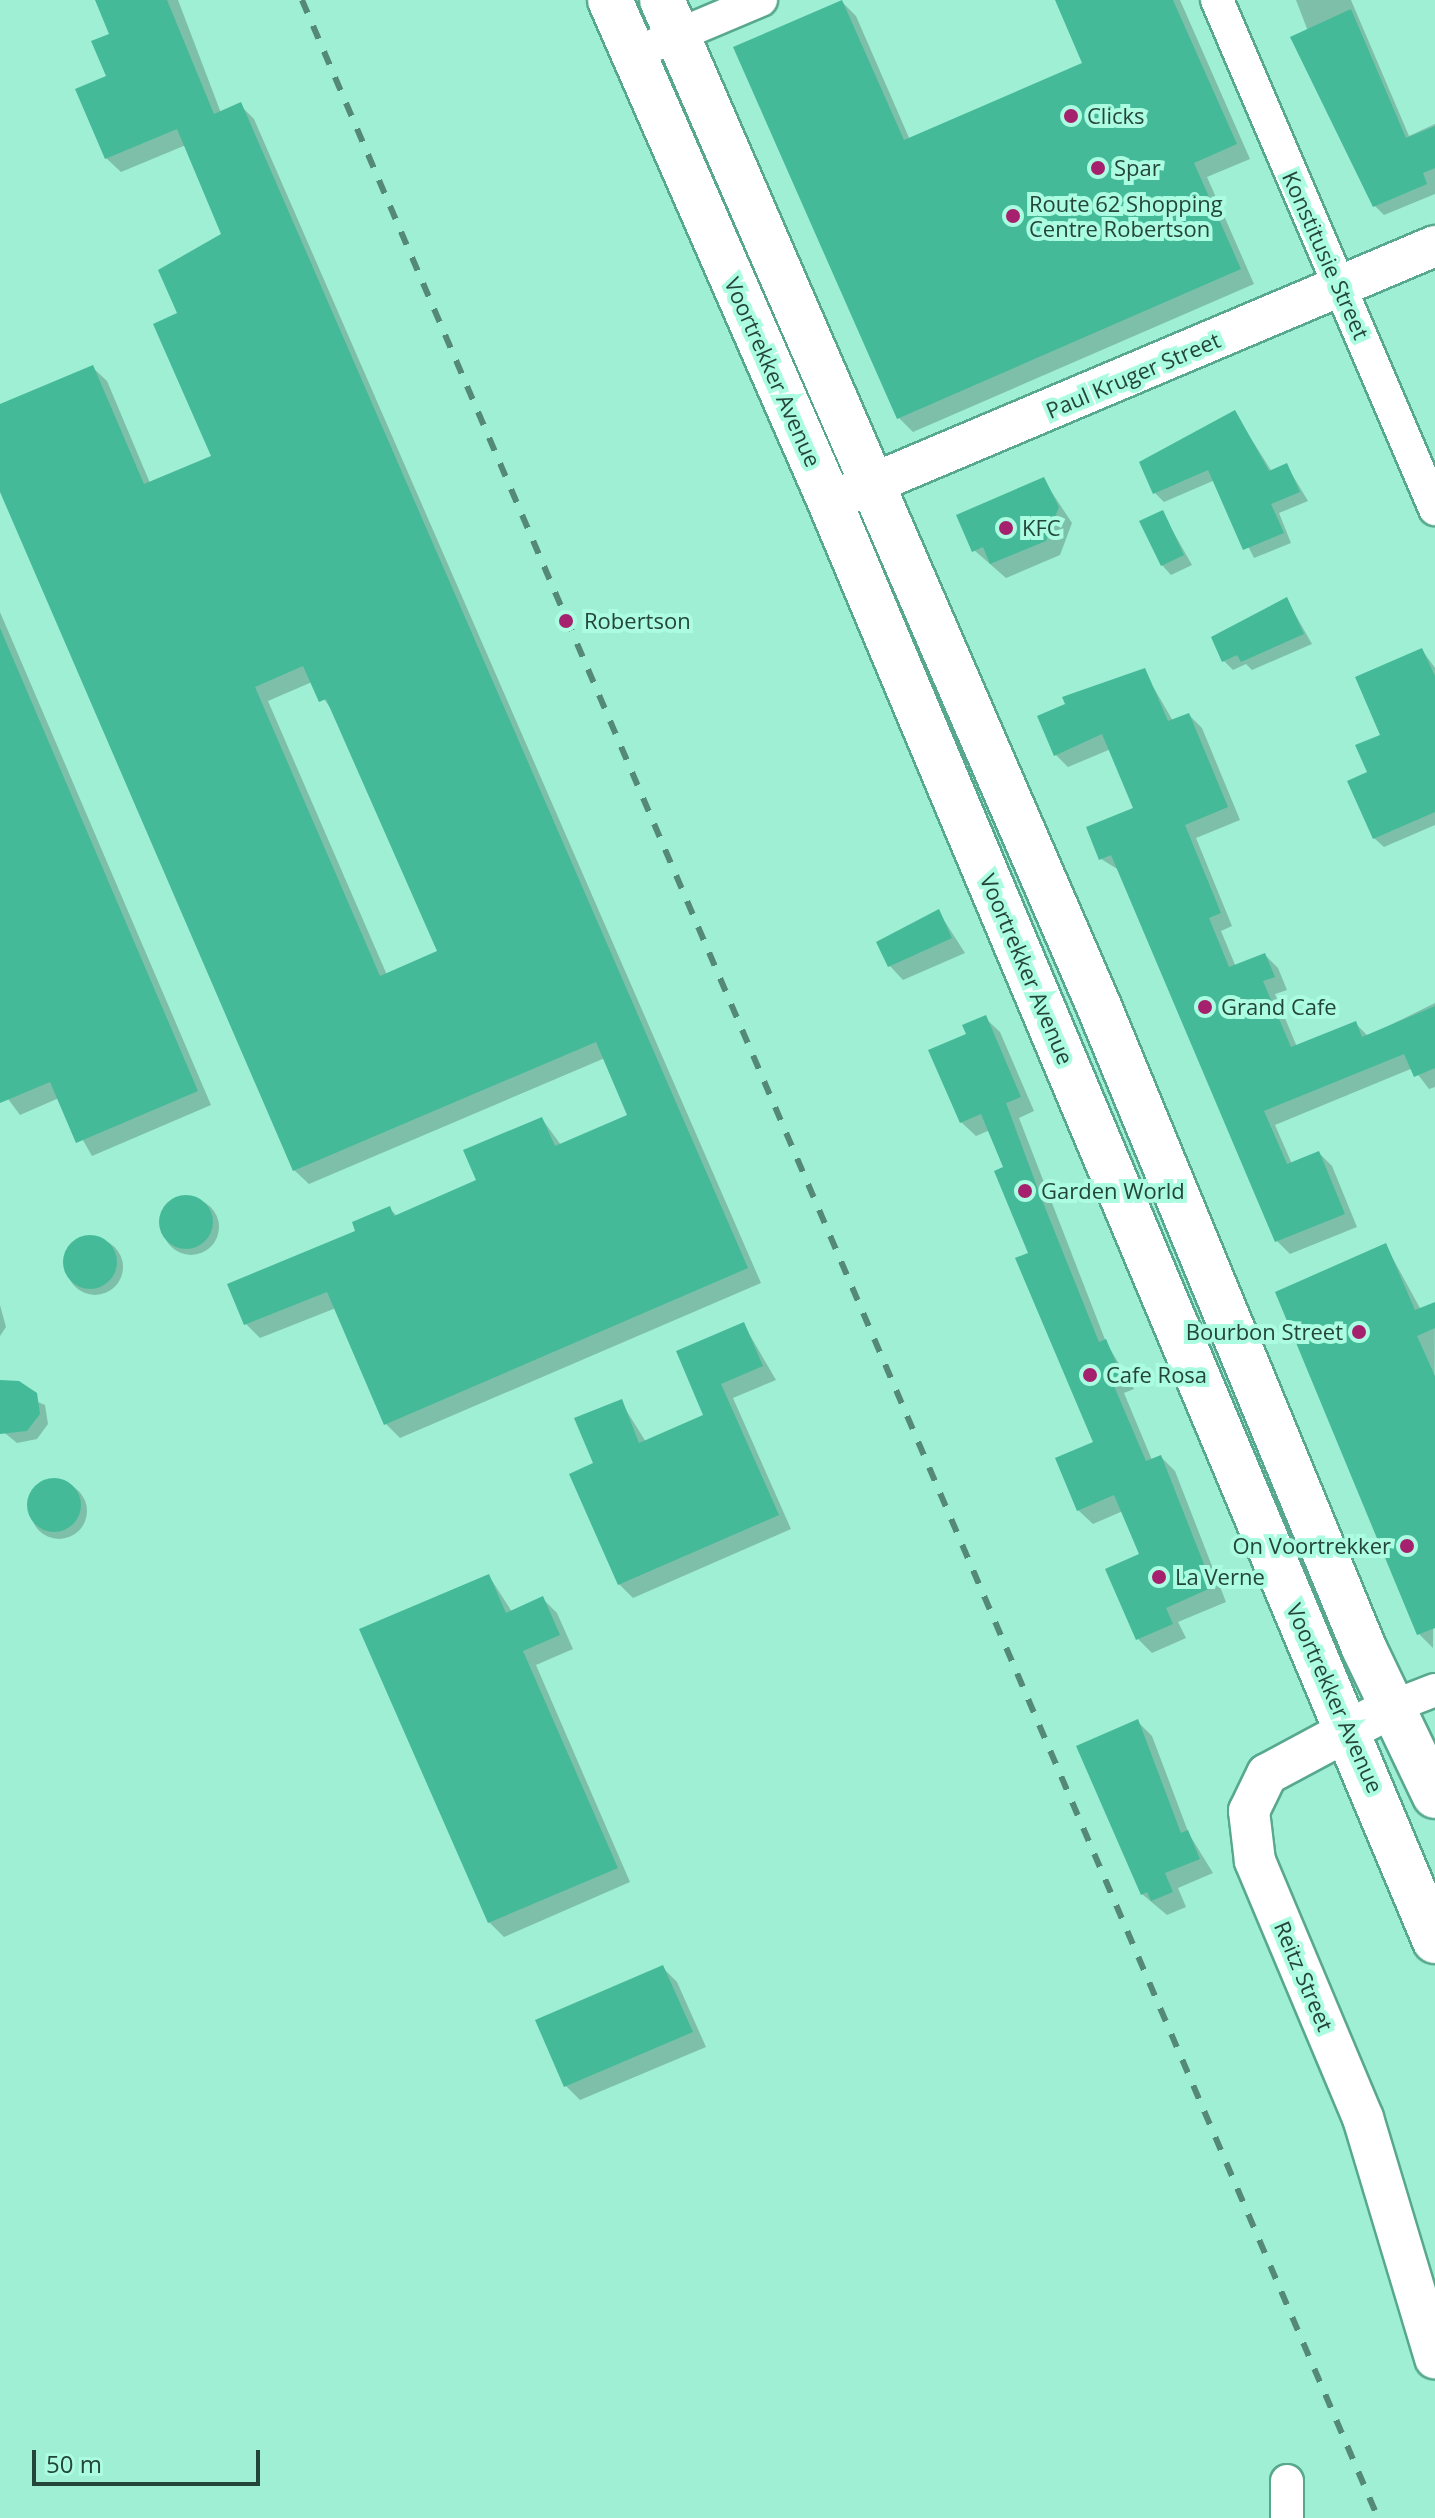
<!DOCTYPE html>
<style>
body{margin:0}
#map{position:relative;width:1435px;height:2518px;overflow:hidden;background:#9eefd4;font-family:"Open Sans",sans-serif}
div>[style]{position:absolute}
.shadow>*{inset:0;background:#0003}
.round{border-radius:50%}
.building>*{inset:0;background:#45ba99}
.roads{filter:drop-shadow(2px 0 #58a88f) drop-shadow(-2px 0 #58a88f) drop-shadow(0 2px #58a88f) drop-shadow(0 -2px #58a88f)}
.minor>*{height:32px;margin:-16px;padding:0 16px;transform-origin:16px;border-radius:16px;background:#fff}
.tertiary>*{height:40px;margin:-20px;padding:0 20px;transform-origin:20px;border-radius:20px;background:#fff}
.primary>*{height:44px;margin:-22px;padding:0 22px;transform-origin:22px;border-radius:22px;background:#fff}
.rail>*{height:6px;margin-top:-3px;transform-origin:0;background:repeating-linear-gradient(90deg,#548978 0 14px,transparent 0 28px)}
.dots>*{width:22px;height:22px;translate:-50% -50%;box-sizing:border-box;border:4px solid #abfce1;border-radius:50%}
span{translate:-50% -50%;white-space:nowrap;text-align:center;line-height:1.15;-webkit-text-stroke:8px #abfce1;paint-order:stroke}
.poi-label{font-size:22px;color:#23453a}
.left{translate:0 -50%;text-align:left}
.right{translate:-100% -50%;text-align:right}
.street-label{font-size:22px;color:#23453a}
.scale{position:absolute;left:32px;top:2450px;width:228px;height:36px;box-sizing:border-box;border:4px solid #23453a;border-top:0;padding-left:10px;font-size:24px;line-height:28px;white-space:nowrap;color:#23453a;-webkit-text-stroke:6px #abfce1;paint-order:stroke}
</style>
<div id="map">
<div class="shadow">
<div style="clip-path:polygon(evenodd,97px 0,178px 0,221px 113px,240px 105px,254px 119px,761px 1283px,400px 1438px,385px 1423px,336px 1308px,260px 1338px,246px 1324px,389px 1208px,397px 1216px,479px 1181px,542px 1119px,561px 1145px,630px 1116px,605px 1058px,309px 1184px,294px 1170px,0 487px,0 406px,92px 367px,107px 381px,150px 483px,213px 457px,180px 314px,224px 235px,186px 145px,121px 172px,106px 158px,111px 35px,97px 0,312px 682px,336px 716px,440px 952px,387px 975px,268px 701px,312px 682px)"></div>
<div style="clip-path:polygon(1057px 0,1180px 0,1250px 159px,1207px 177px,1254px 284px,913px 432px,899px 418px,842px 2px,856px 16px,910px 140px,1085px 64px)"></div>
<div style="clip-path:polygon(1296px 0,1351px 0,1409px 136px,1435px 124px,1435px 194px,1384px 215px,1375px 206px)"></div>
<div style="clip-path:polygon(1235px 413px,1272px 472px,1287px 466px,1308px 501px,1279px 513px,1291px 543px,1254px 558px,1215px 480px,1164px 502px,1155px 493px)"></div>
<div style="clip-path:polygon(1043px 479px,1072px 523px,1060px 555px,1006px 578px,974px 550px)"></div>
<div style="clip-path:polygon(1162px 512px,1192px 565px,1171px 575px,1162px 565px)"></div>
<div style="clip-path:polygon(1287px 600px,1312px 644px,1252px 670px,1246px 664px,1233px 670px,1223px 660px)"></div>
<div style="clip-path:polygon(0 612px,211px 1105px,92px 1156px,59px 1098px,20px 1115px,0 1088px)"></div>
<div style="clip-path:polygon(1422px 650px,1435px 668px,1435px 825px,1384px 847px,1374px 838px,1369px 774px)"></div>
<div style="clip-path:polygon(1144px 671px,1173px 721px,1189px 715px,1202px 728px,1240px 820px,1196px 838px,1232px 926px,1221px 931px,1236px 967px,1265px 955px,1278px 968px,1287px 990px,1275px 994px,1297px 1047px,1355px 1023px,1368px 1036px,1435px 1003px,1435px 1087px,1429px 1089px,1413px 1068px,1275px 1125px,1292px 1164px,1319px 1153px,1332px 1166px,1357px 1227px,1290px 1254px,1277px 1241px,1119px 870px,1101px 859px,1136px 809px,1111px 749px,1068px 767px,1055px 754px)"></div>
<div style="clip-path:polygon(938px 911px,965px 953px,903px 980px,889px 965px)"></div>
<div style="clip-path:polygon(985px 1018px,1000px 1032px,1034px 1111px,1019px 1118px,1106px 1342px,1134px 1389px,1124px 1393px,1152px 1460px,1161px 1457px,1175px 1471px,1226px 1602px,1178px 1622px,1186px 1638px,1152px 1653px,1138px 1639px,1142px 1555px,1123px 1511px,1093px 1524px,1078px 1510px,1096px 1443px,1006px 1168px,990px 1130px,976px 1136px,961px 1122px,969px 1036px)"></div>
<div class="round" style="left:163px;top:1199px;width:56px;height:56px"></div>
<div class="round" style="left:67px;top:1239px;width:56px;height:56px"></div>
<div style="clip-path:polygon(1386px 1246px,1421px 1310px,1435px 1304px,1433px 1648px,1419px 1634px)"></div>
<div style="clip-path:polygon(0 1305px,6px 1327px,0 1336px)"></div>
<div style="clip-path:polygon(744px 1325px,776px 1380px,733px 1398px,791px 1529px,633px 1598px,619px 1584px,621px 1402px,646px 1442px,705px 1416px)"></div>
<div style="clip-path:polygon(0 1386px,45px 1405px,48px 1424px,37px 1439px,17px 1443px,0 1429px)"></div>
<div class="round" style="left:31px;top:1483px;width:56px;height:56px"></div>
<div style="clip-path:polygon(489px 1576px,512px 1612px,543px 1599px,557px 1613px,573px 1649px,536px 1665px,630px 1882px,504px 1937px,489px 1922px)"></div>
<div style="clip-path:polygon(1138px 1722px,1152px 1736px,1189px 1834px,1213px 1873px,1178px 1888px,1186px 1907px,1167px 1915px,1142px 1894px)"></div>
<div style="clip-path:polygon(662px 1967px,677px 1982px,706px 2047px,580px 2100px,566px 2086px)"></div>
</div>
<div class="building">
<div style="clip-path:polygon(evenodd,95px 0,167px 0,214px 114px,241px 102px,748px 1268px,384px 1425px,327px 1292px,244px 1325px,227px 1284px,355px 1231px,352px 1222px,390px 1206px,394px 1216px,476px 1180px,463px 1150px,542px 1117px,555px 1146px,627px 1115px,596px 1042px,293px 1171px,0 492px,0 404px,93px 365px,144px 484px,211px 456px,153px 324px,177px 313px,158px 270px,221px 234px,177px 129px,105px 159px,75px 89px,106px 76px,91px 41px,109px 34px,95px 0,303px 666px,319px 702px,326px 699px,437px 951px,380px 976px,255px 687px,303px 666px)"></div>
<div style="clip-path:polygon(842px 0,904px 140px,1082px 63px,1055px 0,1173px 0,1237px 144px,1194px 163px,1241px 269px,897px 419px,733px 47px)"></div>
<div style="clip-path:polygon(1351px 9px,1406px 138px,1435px 126px,1435px 168px,1423px 173px,1427px 184px,1373px 207px,1290px 37px)"></div>
<div style="clip-path:polygon(1235px 410px,1269px 471px,1287px 463px,1300px 492px,1271px 504px,1284px 533px,1243px 550px,1208px 470px,1153px 494px,1139px 462px)"></div>
<div style="clip-path:polygon(1044px 477px,1059px 507px,1046px 541px,990px 564px,983px 547px,972px 552px,956px 515px)"></div>
<div style="clip-path:polygon(1163px 510px,1184px 555px,1161px 566px,1139px 521px)"></div>
<div style="clip-path:polygon(1287px 597px,1304px 634px,1241px 662px,1237px 655px,1222px 662px,1211px 637px)"></div>
<div style="clip-path:polygon(0 628px,198px 1091px,76px 1143px,50px 1082px,0 1103px)"></div>
<div style="clip-path:polygon(1422px 648px,1435px 676px,1435px 812px,1373px 839px,1347px 781px,1367px 772px,1355px 745px,1380px 735px,1355px 677px)"></div>
<div style="clip-path:polygon(1145px 668px,1168px 721px,1189px 713px,1228px 807px,1185px 825px,1221px 913px,1209px 918px,1229px 967px,1265px 953px,1275px 977px,1263px 981px,1291px 1047px,1356px 1021px,1362px 1037px,1435px 1006px,1435px 1068px,1414px 1077px,1404px 1054px,1264px 1111px,1287px 1164px,1319px 1151px,1345px 1214px,1275px 1242px,1111px 855px,1099px 860px,1086px 827px,1133px 808px,1102px 734px,1054px 756px,1037px 716px,1065px 704px,1062px 697px)"></div>
<div style="clip-path:polygon(939px 909px,952px 938px,888px 967px,876px 942px)"></div>
<div style="clip-path:polygon(986px 1015px,1021px 1097px,1006px 1103px,1042px 1200px,1099px 1342px,1106px 1339px,1121px 1374px,1111px 1379px,1146px 1461px,1161px 1455px,1213px 1587px,1166px 1608px,1173px 1624px,1136px 1640px,1105px 1569px,1139px 1554px,1114px 1495px,1077px 1511px,1055px 1458px,1093px 1442px,1015px 1258px,1028px 1253px,994px 1171px,1003px 1167px,981px 1114px,960px 1123px,928px 1050px,966px 1034px,962px 1025px)"></div>
<div class="round" style="left:159px;top:1195px;width:54px;height:54px"></div>
<div class="round" style="left:63px;top:1235px;width:54px;height:54px"></div>
<div style="clip-path:polygon(1386px 1243px,1415px 1310px,1435px 1302px,1435px 1328px,1417px 1336px,1435px 1376px,1435px 1628px,1417px 1635px,1275px 1292px)"></div>
<div style="clip-path:polygon(744px 1322px,763px 1366px,721px 1384px,779px 1515px,618px 1585px,569px 1474px,593px 1463px,574px 1418px,622px 1399px,639px 1443px,703px 1415px,676px 1351px)"></div>
<div style="clip-path:polygon(0 1380px,19px 1381px,37px 1393px,40px 1414px,27px 1431px,0 1434px)"></div>
<div class="round" style="left:27px;top:1478px;width:54px;height:54px"></div>
<div style="clip-path:polygon(489px 1574px,506px 1613px,543px 1596px,560px 1635px,523px 1651px,618px 1868px,488px 1923px,359px 1629px)"></div>
<div style="clip-path:polygon(1138px 1719px,1181px 1833px,1188px 1830px,1200px 1859px,1165px 1873px,1173px 1892px,1151px 1901px,1147px 1892px,1141px 1895px,1076px 1746px)"></div>
<div style="clip-path:polygon(663px 1965px,693px 2032px,564px 2087px,535px 2020px)"></div>
</div>
<div class="roads">
<div class="minor">
<div style="left:1217px;top:0;width:554px;rotate:66.81deg"></div>
<div style="left:633px;top:54px;width:139px;rotate:-22.9deg"></div>
<div style="left:1394px;top:1706px;width:44px;rotate:-21.3deg"></div>
<div style="left:1287px;top:2518px;width:37px;rotate:-90deg"></div>
</div>
<div class="tertiary">
<div style="left:841px;top:497px;width:645px;rotate:-22.91deg"></div>
<div style="left:1394px;top:1706px;width:144px;rotate:151.8deg"></div>
<div style="left:1267px;top:1774px;width:41px;rotate:115.9deg"></div>
<div style="left:1249px;top:1811px;width:50px;rotate:83.2deg"></div>
<div style="left:1255px;top:1861px;width:279px;rotate:67.2deg"></div>
<div style="left:1363px;top:2118px;width:251px;rotate:73.3deg"></div>
</div>
<div class="primary">
<div style="left:610px;top:0;width:548px;rotate:66.33deg"></div>
<div style="left:830px;top:502px;width:1561px;rotate:67.2deg"></div>
<div style="left:662px;top:0;width:1100px;rotate:66.53deg"></div>
<div style="left:1100px;top:1009px;width:691px;rotate:67.55deg"></div>
<div style="left:1364px;top:1648px;width:164px;rotate:64.4deg"></div>
</div>
</div>
<div class="rail">
<div style="left:302px;top:0;width:2738px;rotate:66.86deg"></div>
</div>
<div class="dots">
<div style="left:1071px;top:116px;background:#a6216d"></div>
<div style="left:1098px;top:168px;background:#a6216d"></div>
<div style="left:1013px;top:216px;background:#a6216d"></div>
<div style="left:1006px;top:528px;background:#a6216d"></div>
<div style="left:566px;top:621px;background:#a6216d"></div>
<div style="left:1205px;top:1007px;background:#a6216d"></div>
<div style="left:1025px;top:1191px;background:#a6216d"></div>
<div style="left:1359px;top:1332px;background:#a6216d"></div>
<div style="left:1090px;top:1375px;background:#a6216d"></div>
<div style="left:1407px;top:1546px;background:#a6216d"></div>
<div style="left:1159px;top:1577px;background:#a6216d"></div>
</div>
<div class="poi-label">
<span class="left" style="left:1087px;top:116px">Clicks</span>
<span class="left" style="left:1114px;top:168px">Spar</span>
<span class="left" style="left:1029px;top:216px">Route 62 Shopping<br>Centre Robertson</span>
<span class="left" style="left:1022px;top:528px">KFC</span>
<span class="left" style="left:584px;top:621px">Robertson</span>
<span class="left" style="left:1221px;top:1007px">Grand Cafe</span>
<span class="left" style="left:1041px;top:1191px">Garden World</span>
<span class="right" style="left:1343px;top:1332px">Bourbon Street</span>
<span class="left" style="left:1106px;top:1375px">Cafe Rosa</span>
<span class="right" style="left:1391px;top:1546px">On Voortrekker</span>
<span class="left" style="left:1175px;top:1577px">La Verne</span>
</div>
<div class="street-label">
<span style="left:1326px;top:255px;rotate:66deg">Konstitusie Street</span>
<span style="left:773px;top:372px;rotate:66deg">Voortrekker Avenue</span>
<span style="left:1133px;top:375px;rotate:-23deg">Paul Kruger Street</span>
<span style="left:1027px;top:969px;rotate:67deg">Voortrekker Avenue</span>
<span style="left:1335px;top:1698px;rotate:66deg">Voortrekker Avenue</span>
<span style="left:1304px;top:1976px;rotate:67deg">Reitz Street</span>
</div>
<div class="scale">50 m</div>
</div>
